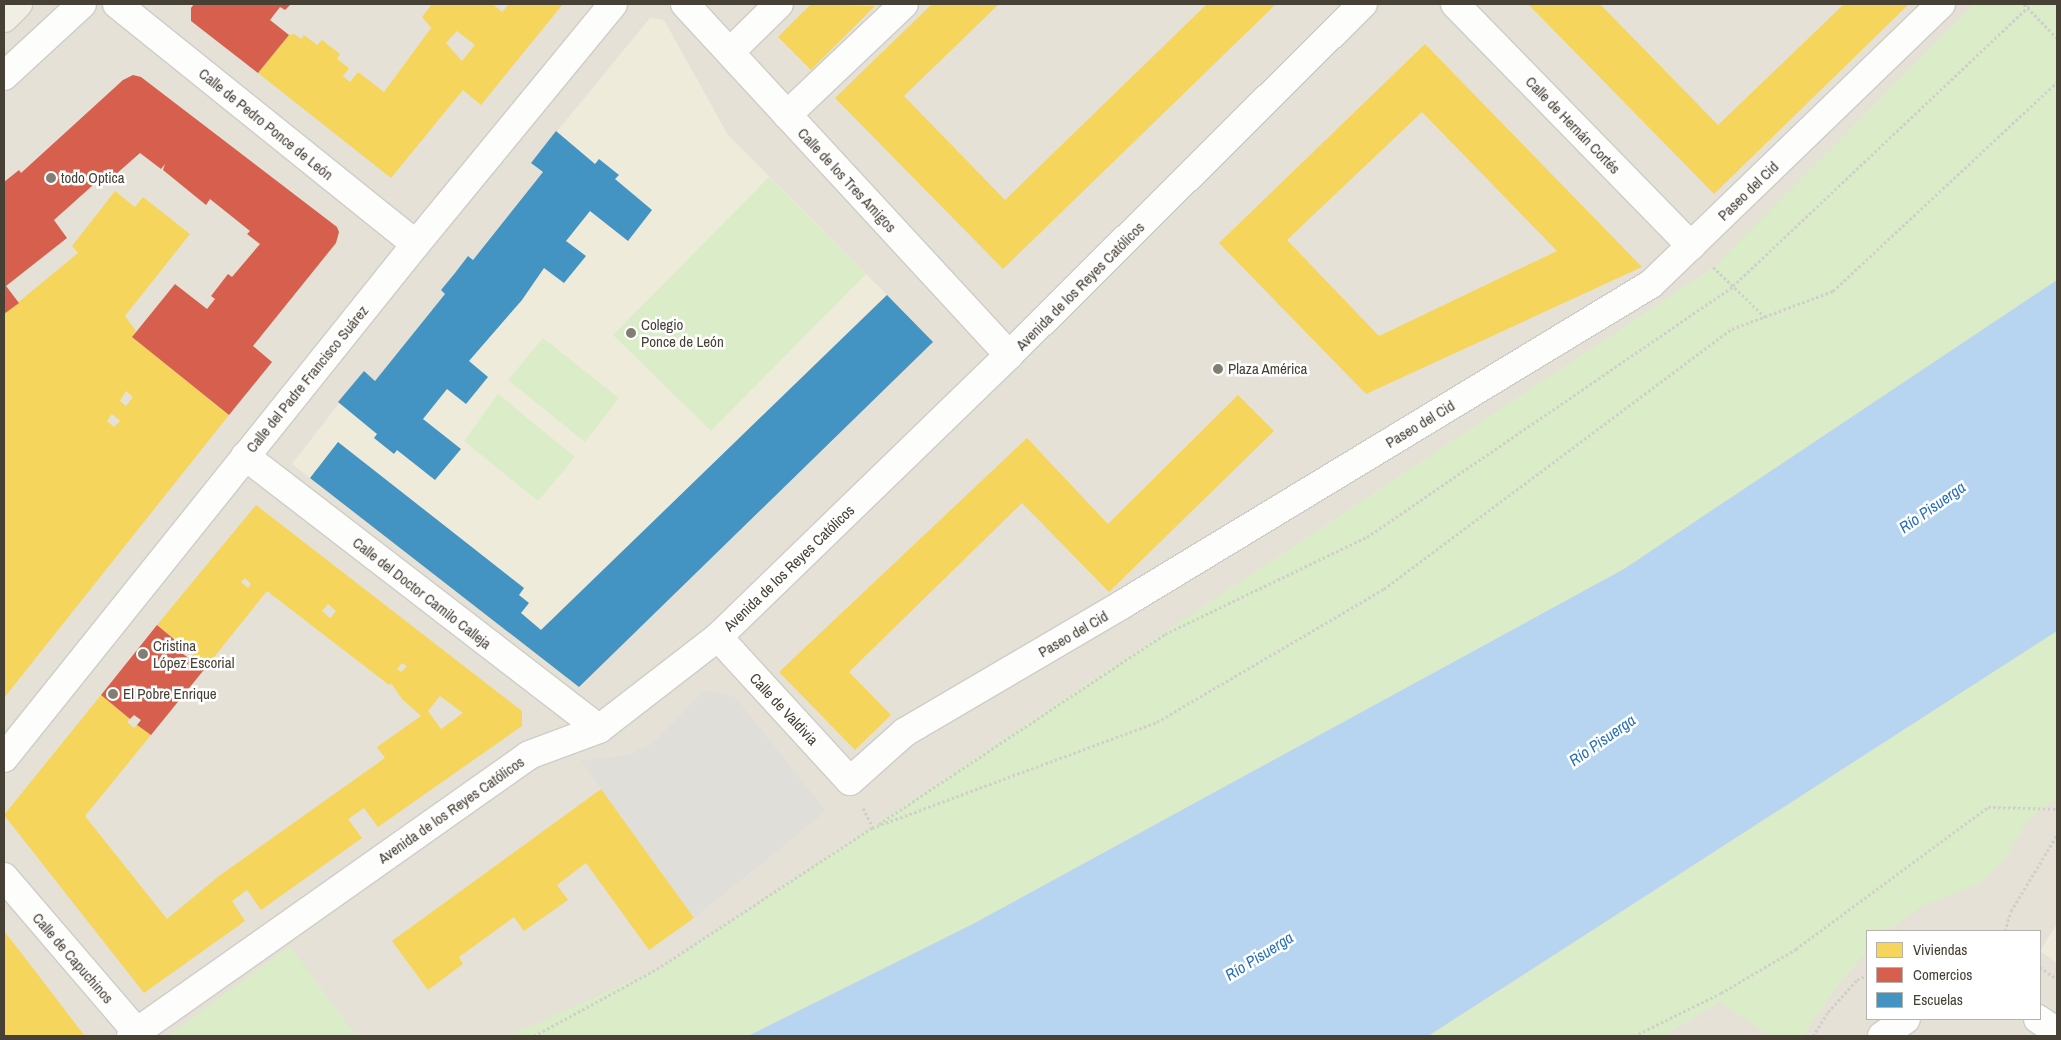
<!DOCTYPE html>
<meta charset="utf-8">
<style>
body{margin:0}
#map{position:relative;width:2061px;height:1040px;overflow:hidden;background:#f0efea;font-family:"Archivo Narrow",sans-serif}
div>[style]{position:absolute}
.residential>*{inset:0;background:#e5e1d6}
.education>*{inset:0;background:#efebdb}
.green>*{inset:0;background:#dbecc8}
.parking>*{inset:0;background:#dfded9}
.water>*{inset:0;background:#b7d5f1}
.homes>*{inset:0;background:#f6d55c}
.shops>*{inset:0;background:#d6604d}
.schools>*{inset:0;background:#4393c3}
.path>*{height:3px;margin-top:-1.5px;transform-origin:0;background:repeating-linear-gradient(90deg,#d1cfca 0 2.5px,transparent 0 5px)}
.roads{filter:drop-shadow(1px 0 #cecdc7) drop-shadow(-1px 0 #cecdc7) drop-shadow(0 1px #cecdc7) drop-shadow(0 -1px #cecdc7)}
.minor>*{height:28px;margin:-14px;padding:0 14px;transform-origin:14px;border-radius:14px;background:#fdfdfc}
.major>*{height:28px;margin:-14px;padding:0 14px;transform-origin:14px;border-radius:14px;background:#f1eee3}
.dots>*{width:14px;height:14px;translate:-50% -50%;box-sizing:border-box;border:2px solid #fff;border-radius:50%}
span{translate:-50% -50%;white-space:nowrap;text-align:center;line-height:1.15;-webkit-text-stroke:5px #fff;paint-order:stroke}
.street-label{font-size:15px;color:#474135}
.poi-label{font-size:15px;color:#474135}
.left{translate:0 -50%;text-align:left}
.water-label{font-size:16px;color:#2870b9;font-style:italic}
.frame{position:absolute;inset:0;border:5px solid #474135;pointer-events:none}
.legend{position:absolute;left:1866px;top:930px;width:175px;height:90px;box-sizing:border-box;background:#fff;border:1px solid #b5b3ae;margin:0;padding:6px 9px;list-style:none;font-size:15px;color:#474135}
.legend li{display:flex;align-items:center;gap:10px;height:25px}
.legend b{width:25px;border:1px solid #b5b3ae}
</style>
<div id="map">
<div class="residential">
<div style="clip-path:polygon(evenodd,4px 4px,2057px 4px,2057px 1036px,4px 1036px,4px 4px,1867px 931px,2040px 931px,2040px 1019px,1867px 1019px,1867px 931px)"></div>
</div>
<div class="education">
<div style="clip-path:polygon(650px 18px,664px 20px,728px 135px,887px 295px,541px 630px,521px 613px,507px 631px,292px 464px,364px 371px,375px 381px,445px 294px,441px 290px,455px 273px,468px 256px,473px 259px,543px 173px,531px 163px)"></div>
<div style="clip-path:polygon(2057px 924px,2057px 963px,2040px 951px)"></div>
</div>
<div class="green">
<div style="clip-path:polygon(1974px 4px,2057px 4px,2057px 280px,1624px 569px,971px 925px,748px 1036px,509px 1036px,657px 969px,1714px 267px)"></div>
<div style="clip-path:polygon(769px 177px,866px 274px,711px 431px,613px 335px)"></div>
<div style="clip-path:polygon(543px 338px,619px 398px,585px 442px,508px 380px)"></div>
<div style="clip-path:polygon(498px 394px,575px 457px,538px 501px,464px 441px)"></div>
<div style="clip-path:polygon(2057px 631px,2057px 797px,2028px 821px,2005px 858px,1980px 883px,1921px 907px,1887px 931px,1867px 931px,1867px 952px,1841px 981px,1803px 1036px,1771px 1036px,1720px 1002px,1663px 1036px,1429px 1036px)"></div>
<div style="clip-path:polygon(290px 946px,356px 1036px,168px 1036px)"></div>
</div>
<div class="parking">
<div style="clip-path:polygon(705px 690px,735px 697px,826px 811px,694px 918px,581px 761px,628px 755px,652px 744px)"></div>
</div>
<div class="water">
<div style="clip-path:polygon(2057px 280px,2057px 631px,1428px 1036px,748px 1036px,971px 925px,1624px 569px)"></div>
</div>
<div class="homes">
<div style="clip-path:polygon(evenodd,432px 4px,493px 4px,502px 12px,509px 4px,563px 4px,481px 105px,463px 90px,391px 178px,258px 73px,289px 35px,294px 34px,301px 39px,304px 35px,317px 45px,322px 40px,340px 54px,337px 59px,349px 68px,343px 76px,350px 82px,358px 72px,384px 92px,431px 28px,435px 32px,422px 17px,432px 4px,457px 31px,475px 45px,462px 61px,446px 43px,457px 31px)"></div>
<div style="clip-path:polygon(811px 4px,875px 6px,811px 70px,778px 37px)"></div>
<div style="clip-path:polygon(932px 4px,999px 4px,904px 96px,1005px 200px,1207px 4px,1276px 4px,1003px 269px,835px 98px)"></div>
<div style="clip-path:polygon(1528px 4px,1600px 4px,1718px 125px,1844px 4px,1909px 4px,1714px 194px)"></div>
<div style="clip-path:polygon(evenodd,1425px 44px,1642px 267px,1366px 394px,1219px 243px,1425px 44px,1422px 112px,1557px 251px,1379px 336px,1287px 240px,1422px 112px)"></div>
<div style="clip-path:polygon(evenodd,115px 191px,135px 207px,143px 197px,190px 234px,125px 316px,136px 331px,132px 337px,229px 415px,4px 698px,4px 314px,78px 253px,72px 246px,115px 191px,126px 391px,133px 397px,126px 406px,120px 401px,126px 391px,115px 191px,112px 414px,120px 421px,114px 427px,107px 421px,112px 414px)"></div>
<div style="clip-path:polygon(1238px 395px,1274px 431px,1109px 592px,1022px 503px,849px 672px,891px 715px,855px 750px,779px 672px,1027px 438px,1108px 524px)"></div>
<div style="clip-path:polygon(evenodd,256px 505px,522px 711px,522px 726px,378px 827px,364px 808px,348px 819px,362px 838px,261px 910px,247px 890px,232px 901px,245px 921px,144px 993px,4px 815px,101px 695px,130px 719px,127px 722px,134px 728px,137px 725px,151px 735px,85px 816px,167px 919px,219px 876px,385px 758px,377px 747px,421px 716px,402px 699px,391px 683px,389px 685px,267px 591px,207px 666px,193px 655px,197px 651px,190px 645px,187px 650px,157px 625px,256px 505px,245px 578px,251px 584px,248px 588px,241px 582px,245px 578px,256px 505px,328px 604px,336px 611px,330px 618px,322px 611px,328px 604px,256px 505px,402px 663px,407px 666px,401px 672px,397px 669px,402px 663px,256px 505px,440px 696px,463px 713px,441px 729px,428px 711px,440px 696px)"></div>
<div style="clip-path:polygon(601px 789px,694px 918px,649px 950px,586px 863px,557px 885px,568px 900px,524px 931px,514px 917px,459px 957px,463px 964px,428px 990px,392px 941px)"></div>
<div style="clip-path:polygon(4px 931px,29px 963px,84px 1035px,4px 1036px)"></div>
</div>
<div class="shops">
<div style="clip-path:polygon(194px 4px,291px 4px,285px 10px,280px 7px,270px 20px,289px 35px,258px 73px,191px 21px,191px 8px)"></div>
<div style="clip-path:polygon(133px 75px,141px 77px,337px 227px,339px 232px,336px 243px,253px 346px,272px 362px,229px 415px,132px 337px,175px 284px,207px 309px,215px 299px,211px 296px,228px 274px,232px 277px,260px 244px,247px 234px,250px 231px,210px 199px,206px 205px,163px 170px,165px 164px,161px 169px,140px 153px,107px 182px,102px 177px,54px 220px,67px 238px,6px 286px,19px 303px,4px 314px,4px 182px,19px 170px,21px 173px,123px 80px)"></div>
<div style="clip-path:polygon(157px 625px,187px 650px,183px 654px,190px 659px,193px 655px,207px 666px,151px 735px,137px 725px,141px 720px,134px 715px,130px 719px,101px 695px)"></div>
</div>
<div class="schools">
<div style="clip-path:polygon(556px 131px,595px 164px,599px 159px,619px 175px,615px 179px,652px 210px,628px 241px,590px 211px,566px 241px,586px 256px,564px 283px,544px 268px,522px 300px,469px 361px,488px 377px,466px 404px,447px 389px,423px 419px,461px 449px,435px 480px,397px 450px,394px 454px,374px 438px,377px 434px,338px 402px,364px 371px,375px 381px,445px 294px,441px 290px,455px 273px,468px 256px,473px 260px,543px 172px,531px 163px)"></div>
<div style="clip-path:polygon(887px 295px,933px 342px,579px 687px,310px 478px,338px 442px,524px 588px,519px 595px,529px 603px,521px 613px,541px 630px)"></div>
</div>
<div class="path">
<div style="left:2024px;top:4px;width:47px;rotate:45.9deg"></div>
<div style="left:1713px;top:267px;width:72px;rotate:43.9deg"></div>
<div style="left:863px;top:808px;width:22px;rotate:63deg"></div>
<div style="left:879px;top:824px;width:343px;rotate:-33.6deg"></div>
<div style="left:1165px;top:634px;width:224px;rotate:-25.7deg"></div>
<div style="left:1367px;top:537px;width:444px;rotate:-34.4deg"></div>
<div style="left:1733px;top:286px;width:410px;rotate:-43.4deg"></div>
<div style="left:2005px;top:931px;width:21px;rotate:-73deg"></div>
<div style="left:2011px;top:911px;width:89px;rotate:-58.8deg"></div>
<div style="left:2040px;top:967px;width:21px;rotate:35deg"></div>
<div style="left:534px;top:1036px;width:140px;rotate:-28.6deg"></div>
<div style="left:657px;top:969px;width:257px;rotate:-33.3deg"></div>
<div style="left:872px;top:828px;width:304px;rotate:-20.4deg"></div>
<div style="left:1157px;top:722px;width:263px;rotate:-30.4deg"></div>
<div style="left:1384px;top:589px;width:434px;rotate:-36.8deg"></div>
<div style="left:1732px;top:329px;width:108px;rotate:-20.6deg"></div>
<div style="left:1833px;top:291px;width:306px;rotate:-43deg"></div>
<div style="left:1634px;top:1036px;width:97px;rotate:-26.3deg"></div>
<div style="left:1721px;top:993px;width:87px;rotate:-30.4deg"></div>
<div style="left:1796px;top:949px;width:239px;rotate:-36.5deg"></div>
<div style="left:1988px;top:807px;width:69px;rotate:1.7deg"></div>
<div style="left:1813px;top:1036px;width:28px;rotate:-58deg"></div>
<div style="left:1828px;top:1012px;width:43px;rotate:-47.8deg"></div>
<div style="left:1857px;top:980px;width:11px;rotate:-27deg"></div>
</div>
<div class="roads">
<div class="minor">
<div style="left:117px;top:4px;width:383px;rotate:38.8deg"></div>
<div style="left:685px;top:4px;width:478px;rotate:47.3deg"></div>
<div style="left:1455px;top:4px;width:338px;rotate:45.7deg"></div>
<div style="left:731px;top:51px;width:67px;rotate:-44.4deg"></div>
<div style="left:4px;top:76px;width:106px;rotate:-42.7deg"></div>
<div style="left:787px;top:115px;width:161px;rotate:-43.5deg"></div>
<div style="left:245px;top:456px;width:447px;rotate:37.6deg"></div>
<div style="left:718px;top:637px;width:195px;rotate:47.5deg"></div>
<div style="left:850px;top:781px;width:74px;rotate:-41.7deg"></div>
<div style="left:905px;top:732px;width:253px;rotate:-30.4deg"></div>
<div style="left:1123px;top:604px;width:617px;rotate:-31.22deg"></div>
<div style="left:1651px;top:284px;width:403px;rotate:-44deg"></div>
<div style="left:4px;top:758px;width:659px;rotate:-51.29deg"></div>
<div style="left:416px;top:244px;width:310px;rotate:-50.6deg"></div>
<div style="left:4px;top:877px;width:204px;rotate:49.4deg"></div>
<div style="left:2038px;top:1019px;width:23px;rotate:34deg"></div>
<div style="left:131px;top:1036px;width:487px;rotate:-35.2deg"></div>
<div style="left:529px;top:755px;width:75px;rotate:-20.4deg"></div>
<div style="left:599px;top:729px;width:150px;rotate:-37.7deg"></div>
<div style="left:718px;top:637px;width:405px;rotate:-44.1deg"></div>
<div style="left:1009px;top:355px;width:499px;rotate:-44.8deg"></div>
<div style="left:1882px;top:1036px;width:29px;rotate:-35deg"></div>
</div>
<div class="major">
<div style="left:4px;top:18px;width:20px;rotate:-45deg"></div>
</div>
</div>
<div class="dots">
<div style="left:51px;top:178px;background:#827e74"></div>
<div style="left:631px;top:333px;background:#827e74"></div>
<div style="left:1218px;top:369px;background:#827e74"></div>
<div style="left:143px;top:654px;background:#827e74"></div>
<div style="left:113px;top:694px;background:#827e74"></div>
</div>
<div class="street-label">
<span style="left:266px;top:124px;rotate:39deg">Calle de Pedro Ponce de León</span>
<span style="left:1573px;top:125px;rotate:46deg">Calle de Hernán Cortés</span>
<span style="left:847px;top:180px;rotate:47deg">Calle de los Tres Amigos</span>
<span style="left:1748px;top:191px;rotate:-44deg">Paseo del Cid</span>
<span style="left:1080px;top:286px;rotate:-45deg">Avenida de los Reyes Católicos</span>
<span style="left:307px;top:379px;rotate:-51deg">Calle del Padre Francisco Suárez</span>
<span style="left:1420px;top:424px;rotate:-31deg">Paseo del Cid</span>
<span style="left:789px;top:568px;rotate:-44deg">Avenida de los Reyes Católicos</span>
<span style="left:422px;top:593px;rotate:38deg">Calle del Doctor Camilo Calleja</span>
<span style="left:1073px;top:634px;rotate:-30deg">Paseo del Cid</span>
<span style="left:784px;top:709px;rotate:47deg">Calle de Valdivia</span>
<span style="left:451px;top:810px;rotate:-35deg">Avenida de los Reyes Católicos</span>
<span style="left:73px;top:958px;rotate:49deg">Calle de Capuchinos</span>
</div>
<div class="poi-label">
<span class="left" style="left:61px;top:178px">todo Optica</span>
<span class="left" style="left:641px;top:333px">Colegio<br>Ponce de León</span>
<span class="left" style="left:1228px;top:369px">Plaza América</span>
<span class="left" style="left:153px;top:654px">Cristina<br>López Escorial</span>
<span class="left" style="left:123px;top:694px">El Pobre Enrique</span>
</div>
<div class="water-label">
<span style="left:1932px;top:507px;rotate:-35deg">Río Pisuerga</span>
<span style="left:1602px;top:740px;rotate:-35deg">Río Pisuerga</span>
<span style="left:1259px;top:956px;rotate:-32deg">Río Pisuerga</span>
</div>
<div class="frame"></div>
<ul class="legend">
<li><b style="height:14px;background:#f6d55c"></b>Viviendas</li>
<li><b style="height:14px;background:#d6604d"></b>Comercios</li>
<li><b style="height:14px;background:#4393c3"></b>Escuelas</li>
</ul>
</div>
